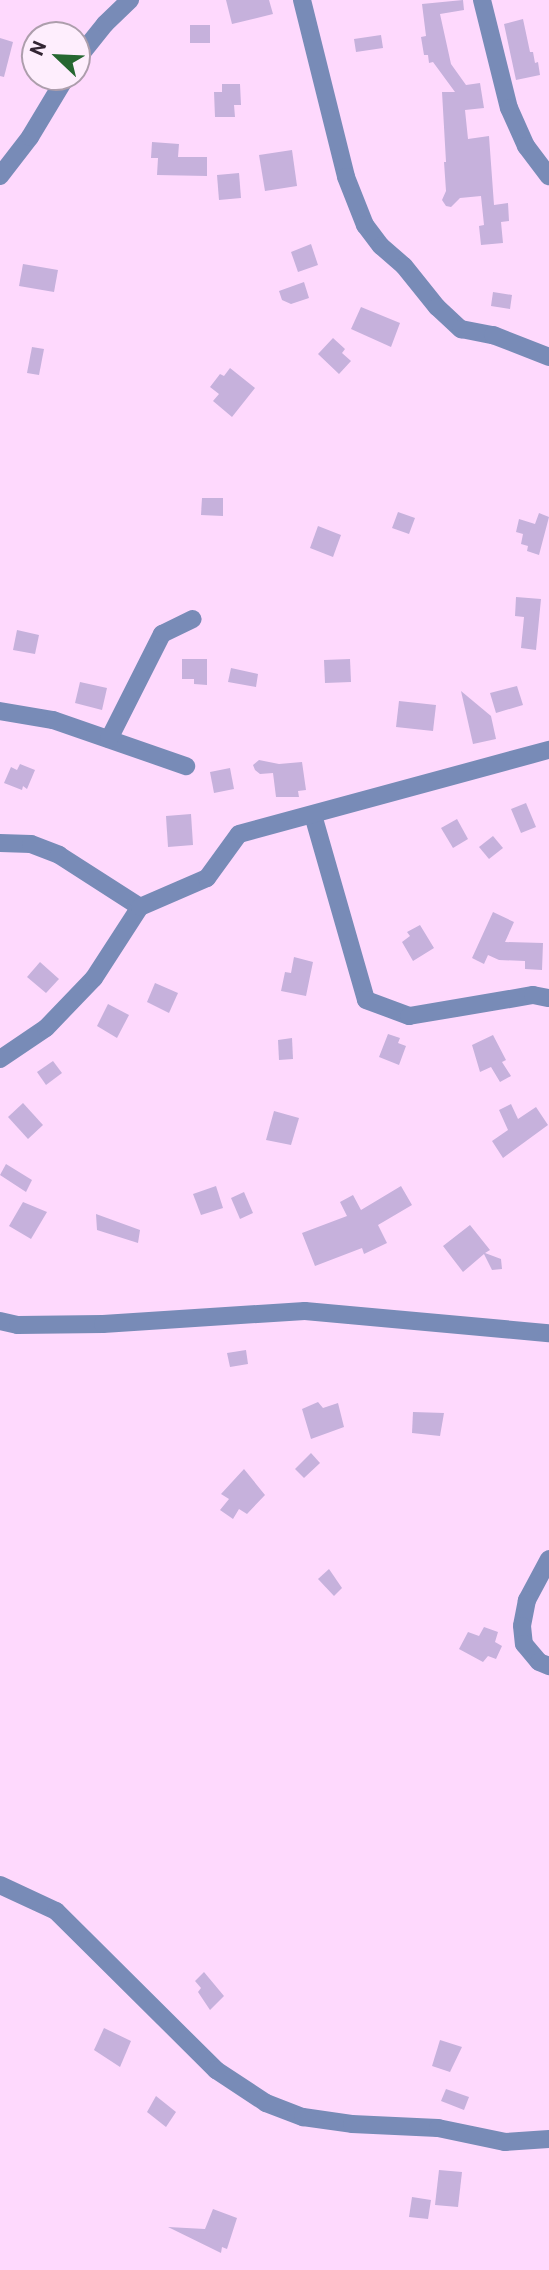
<!DOCTYPE html>
<style>
body{margin:0}
#map{position:relative;width:549px;height:2270px;overflow:hidden;background:#fed9fd;font-family:Roboto,sans-serif}
div>[style]{position:absolute}
.building>*{inset:0;background:#c6b1dc}
.minor>*{height:18px;margin:-9px;padding:0 9px;transform-origin:9px;border-radius:9px;background:#788bb7}
span{translate:-50% -50%;white-space:nowrap;text-align:center;line-height:1.15;-webkit-text-stroke:7px #feeefd;paint-order:stroke}
.north{position:absolute;left:21px;top:21px;width:70px;height:70px;box-sizing:border-box;background:#feeefd;border:2px solid #ad9eac;border-radius:50%;rotate:293deg;font-size:19px;font-weight:700;line-height:28px;text-align:center;color:#332533}
.north::after{content:'';display:block;margin:auto;width:24px;height:32px;background:#266731;clip-path:polygon(50% 0,100% 100%,50% 72%,0 100%)}
</style>
<div id="map">
<div class="building">
<div style="clip-path:polygon(226px 0,269px 0,273px 14px,232px 24px)"></div>
<div style="clip-path:polygon(463px 0,464px 10px,440px 14px,451px 64px,466px 85px,480px 83px,484px 108px,465px 110px,468px 139px,489px 136px,494px 205px,508px 203px,509px 221px,501px 222px,503px 243px,481px 245px,479px 226px,484px 225px,481px 196px,460px 198px,451px 207px,446px 206px,442px 200px,446px 191px,444px 162px,446px 162px,442px 92px,455px 92px,433px 62px,429px 63px,428px 55px,424px 55px,421px 37px,426px 36px,422px 4px)"></div>
<div style="clip-path:polygon(523px 19px,530px 52px,533px 52px,535px 63px,538px 62px,540px 75px,516px 80px,504px 24px)"></div>
<div style="clip-path:polygon(190px 25px,210px 25px,210px 43px,190px 43px)"></div>
<div style="clip-path:polygon(381px 35px,383px 48px,356px 52px,354px 39px)"></div>
<div style="clip-path:polygon(0 38px,13px 42px,4px 77px,0 76px)"></div>
<div style="clip-path:polygon(222px 84px,240px 84px,241px 105px,234px 105px,235px 117px,215px 117px,214px 92px,222px 92px)"></div>
<div style="clip-path:polygon(152px 142px,179px 144px,178px 157px,207px 157px,207px 176px,157px 175px,158px 158px,151px 158px)"></div>
<div style="clip-path:polygon(292px 150px,297px 186px,265px 191px,259px 155px)"></div>
<div style="clip-path:polygon(239px 173px,241px 198px,219px 200px,217px 175px)"></div>
<div style="clip-path:polygon(311px 244px,318px 265px,298px 272px,291px 252px)"></div>
<div style="clip-path:polygon(23px 264px,58px 270px,54px 292px,19px 286px)"></div>
<div style="clip-path:polygon(304px 282px,309px 298px,291px 304px,282px 300px,279px 291px)"></div>
<div style="clip-path:polygon(493px 292px,512px 295px,510px 309px,491px 306px)"></div>
<div style="clip-path:polygon(361px 307px,400px 323px,391px 347px,351px 329px)"></div>
<div style="clip-path:polygon(333px 338px,345px 349px,342px 353px,351px 361px,339px 374px,318px 354px)"></div>
<div style="clip-path:polygon(32px 347px,44px 349px,39px 375px,27px 373px)"></div>
<div style="clip-path:polygon(230px 368px,255px 388px,232px 417px,213px 401px,219px 394px,210px 387px,220px 374px,224px 376px)"></div>
<div style="clip-path:polygon(202px 498px,223px 498px,223px 516px,201px 515px)"></div>
<div style="clip-path:polygon(398px 512px,415px 518px,409px 534px,392px 528px)"></div>
<div style="clip-path:polygon(539px 513px,549px 517px,539px 555px,527px 551px,528px 546px,521px 544px,523px 534px,516px 532px,519px 519px,535px 524px)"></div>
<div style="clip-path:polygon(318px 526px,341px 535px,333px 557px,310px 548px)"></div>
<div style="clip-path:polygon(516px 597px,541px 599px,536px 650px,521px 648px,524px 617px,515px 616px)"></div>
<div style="clip-path:polygon(17px 630px,39px 635px,35px 654px,13px 650px)"></div>
<div style="clip-path:polygon(182px 659px,207px 659px,207px 685px,194px 684px,194px 679px,182px 679px)"></div>
<div style="clip-path:polygon(350px 659px,351px 682px,325px 683px,324px 660px)"></div>
<div style="clip-path:polygon(231px 668px,258px 674px,256px 687px,228px 682px)"></div>
<div style="clip-path:polygon(80px 682px,107px 688px,102px 710px,75px 703px)"></div>
<div style="clip-path:polygon(517px 686px,523px 705px,496px 713px,490px 693px)"></div>
<div style="clip-path:polygon(461px 691px,491px 716px,496px 739px,473px 744px)"></div>
<div style="clip-path:polygon(399px 701px,436px 705px,433px 731px,396px 727px)"></div>
<div style="clip-path:polygon(259px 760px,279px 764px,302px 762px,306px 790px,298px 791px,299px 797px,276px 797px,273px 773px,260px 774px,255px 770px,253px 765px)"></div>
<div style="clip-path:polygon(20px 764px,35px 770px,27px 789px,23px 786px,22px 790px,4px 783px,11px 767px,17px 770px)"></div>
<div style="clip-path:polygon(230px 768px,234px 789px,214px 793px,210px 772px)"></div>
<div style="clip-path:polygon(526px 803px,536px 827px,521px 833px,511px 809px)"></div>
<div style="clip-path:polygon(191px 814px,193px 845px,168px 847px,166px 816px)"></div>
<div style="clip-path:polygon(457px 819px,468px 839px,453px 848px,441px 828px)"></div>
<div style="clip-path:polygon(493px 836px,503px 848px,489px 859px,479px 847px)"></div>
<div style="clip-path:polygon(493px 912px,514px 922px,505px 942px,543px 943px,542px 970px,525px 969px,525px 961px,499px 960px,488px 955px,484px 964px,472px 958px)"></div>
<div style="clip-path:polygon(420px 925px,434px 948px,413px 961px,402px 942px,410px 936px,407px 932px)"></div>
<div style="clip-path:polygon(294px 957px,313px 962px,306px 996px,281px 991px,285px 972px,291px 973px)"></div>
<div style="clip-path:polygon(40px 962px,59px 979px,46px 993px,27px 977px)"></div>
<div style="clip-path:polygon(155px 983px,178px 993px,169px 1013px,147px 1002px)"></div>
<div style="clip-path:polygon(108px 1004px,129px 1015px,117px 1038px,97px 1026px)"></div>
<div style="clip-path:polygon(388px 1034px,400px 1038px,398px 1043px,406px 1046px,399px 1065px,379px 1057px)"></div>
<div style="clip-path:polygon(493px 1035px,506px 1060px,502px 1062px,511px 1076px,500px 1082px,491px 1067px,480px 1072px,472px 1045px)"></div>
<div style="clip-path:polygon(292px 1038px,293px 1059px,279px 1060px,278px 1040px)"></div>
<div style="clip-path:polygon(53px 1061px,62px 1073px,46px 1085px,37px 1072px)"></div>
<div style="clip-path:polygon(23px 1103px,43px 1125px,28px 1139px,8px 1117px)"></div>
<div style="clip-path:polygon(511px 1104px,518px 1119px,536px 1107px,548px 1125px,503px 1158px,492px 1141px,508px 1130px,499px 1110px)"></div>
<div style="clip-path:polygon(274px 1111px,299px 1118px,291px 1145px,266px 1140px)"></div>
<div style="clip-path:polygon(6px 1164px,32px 1180px,26px 1192px,0 1175px)"></div>
<div style="clip-path:polygon(216px 1186px,223px 1208px,201px 1215px,193px 1194px)"></div>
<div style="clip-path:polygon(401px 1186px,412px 1205px,378px 1225px,387px 1243px,364px 1254px,362px 1248px,315px 1266px,302px 1233px,347px 1216px,340px 1202px,353px 1195px,361px 1210px)"></div>
<div style="clip-path:polygon(244px 1192px,253px 1213px,240px 1219px,231px 1198px)"></div>
<div style="clip-path:polygon(23px 1202px,47px 1212px,31px 1239px,9px 1226px)"></div>
<div style="clip-path:polygon(96px 1214px,140px 1230px,138px 1243px,97px 1230px)"></div>
<div style="clip-path:polygon(470px 1225px,490px 1250px,485px 1253px,501px 1259px,502px 1269px,492px 1270px,484px 1254px,463px 1272px,443px 1246px)"></div>
<div style="clip-path:polygon(246px 1350px,248px 1364px,230px 1367px,227px 1353px)"></div>
<div style="clip-path:polygon(318px 1402px,323px 1408px,338px 1403px,344px 1427px,311px 1439px,302px 1409px)"></div>
<div style="clip-path:polygon(413px 1412px,444px 1413px,440px 1436px,412px 1433px)"></div>
<div style="clip-path:polygon(311px 1453px,320px 1463px,304px 1478px,295px 1469px)"></div>
<div style="clip-path:polygon(244px 1469px,265px 1495px,247px 1514px,239px 1509px,233px 1519px,220px 1510px,229px 1499px,221px 1494px)"></div>
<div style="clip-path:polygon(329px 1569px,342px 1588px,334px 1596px,318px 1579px)"></div>
<div style="clip-path:polygon(484px 1627px,498px 1632px,495px 1642px,502px 1646px,496px 1659px,488px 1656px,483px 1662px,459px 1649px,468px 1632px,479px 1636px)"></div>
<div style="clip-path:polygon(204px 1972px,224px 1996px,210px 2010px,198px 1992px,201px 1988px,195px 1981px)"></div>
<div style="clip-path:polygon(104px 2028px,131px 2041px,120px 2067px,94px 2050px)"></div>
<div style="clip-path:polygon(440px 2040px,462px 2047px,450px 2072px,432px 2066px)"></div>
<div style="clip-path:polygon(446px 2089px,469px 2097px,464px 2110px,441px 2101px)"></div>
<div style="clip-path:polygon(156px 2096px,176px 2112px,166px 2127px,147px 2112px)"></div>
<div style="clip-path:polygon(439px 2170px,462px 2172px,458px 2207px,435px 2205px)"></div>
<div style="clip-path:polygon(412px 2197px,431px 2200px,428px 2219px,409px 2217px)"></div>
<div style="clip-path:polygon(213px 2209px,237px 2218px,227px 2249px,222px 2247px,221px 2253px,168px 2227px,205px 2229px)"></div>
</div>
<div class="minor">
<div style="left:302px;top:0;width:182px;rotate:76deg"></div>
<div style="left:346px;top:177px;width:52px;rotate:68.4deg"></div>
<div style="left:365px;top:225px;width:26px;rotate:53deg"></div>
<div style="left:381px;top:246px;width:30px;rotate:41deg"></div>
<div style="left:404px;top:266px;width:53px;rotate:51.2deg"></div>
<div style="left:437px;top:307px;width:33px;rotate:43deg"></div>
<div style="left:461px;top:329px;width:33px;rotate:11deg"></div>
<div style="left:493px;top:335px;width:60px;rotate:21.4deg"></div>
<div style="left:482px;top:0;width:111px;rotate:76deg"></div>
<div style="left:509px;top:108px;width:42px;rotate:65.9deg"></div>
<div style="left:526px;top:146px;width:38px;rotate:53deg"></div>
<div style="left:77px;top:59px;width:45px;rotate:-51.3deg"></div>
<div style="left:105px;top:24px;width:35px;rotate:-44deg"></div>
<div style="left:0;top:176px;width:49px;rotate:-52.4deg"></div>
<div style="left:30px;top:137px;width:70px;rotate:-59deg"></div>
<div style="left:0;top:711px;width:54px;rotate:9.6deg"></div>
<div style="left:53px;top:720px;width:141px;rotate:19.1deg"></div>
<div style="left:109px;top:739px;width:118px;rotate:-63.2deg"></div>
<div style="left:162px;top:634px;width:34px;rotate:-26deg"></div>
<div style="left:313px;top:815px;width:192px;rotate:74deg"></div>
<div style="left:366px;top:1000px;width:46px;rotate:20.4deg"></div>
<div style="left:409px;top:1016px;width:126px;rotate:-9.6deg"></div>
<div style="left:533px;top:995px;width:16px;rotate:11deg"></div>
<div style="left:0;top:843px;width:31px;rotate:2deg"></div>
<div style="left:31px;top:844px;width:30px;rotate:21deg"></div>
<div style="left:59px;top:855px;width:96px;rotate:32.7deg"></div>
<div style="left:0;top:1059px;width:55px;rotate:-34deg"></div>
<div style="left:46px;top:1028px;width:69px;rotate:-46.2deg"></div>
<div style="left:94px;top:978px;width:85px;rotate:-57.1deg"></div>
<div style="left:140px;top:907px;width:73px;rotate:-23.4deg"></div>
<div style="left:207px;top:878px;width:54px;rotate:-54deg"></div>
<div style="left:239px;top:834px;width:321px;rotate:-15.2deg"></div>
<div style="left:0;top:1321px;width:18px;rotate:13deg"></div>
<div style="left:18px;top:1325px;width:85px;rotate:-0.7deg"></div>
<div style="left:103px;top:1324px;width:202px;rotate:-3.7deg"></div>
<div style="left:305px;top:1311px;width:245px;rotate:5.2deg"></div>
<div style="left:549px;top:1559px;width:47px;rotate:118.2deg"></div>
<div style="left:527px;top:1600px;width:26px;rotate:101deg"></div>
<div style="left:522px;top:1626px;width:18px;rotate:84deg"></div>
<div style="left:524px;top:1644px;width:23px;rotate:50deg"></div>
<div style="left:539px;top:1662px;width:11px;rotate:22deg"></div>
<div style="left:0;top:1885px;width:62px;rotate:24.9deg"></div>
<div style="left:56px;top:1911px;width:226px;rotate:44.8deg"></div>
<div style="left:216px;top:2070px;width:60px;rotate:33.4deg"></div>
<div style="left:266px;top:2103px;width:40px;rotate:21deg"></div>
<div style="left:303px;top:2117px;width:49px;rotate:8.1deg"></div>
<div style="left:352px;top:2124px;width:86px;rotate:2.7deg"></div>
<div style="left:438px;top:2128px;width:68px;rotate:11.8deg"></div>
<div style="left:505px;top:2142px;width:44px;rotate:-3.9deg"></div>
</div>
<div class="north">N</div>
</div>
